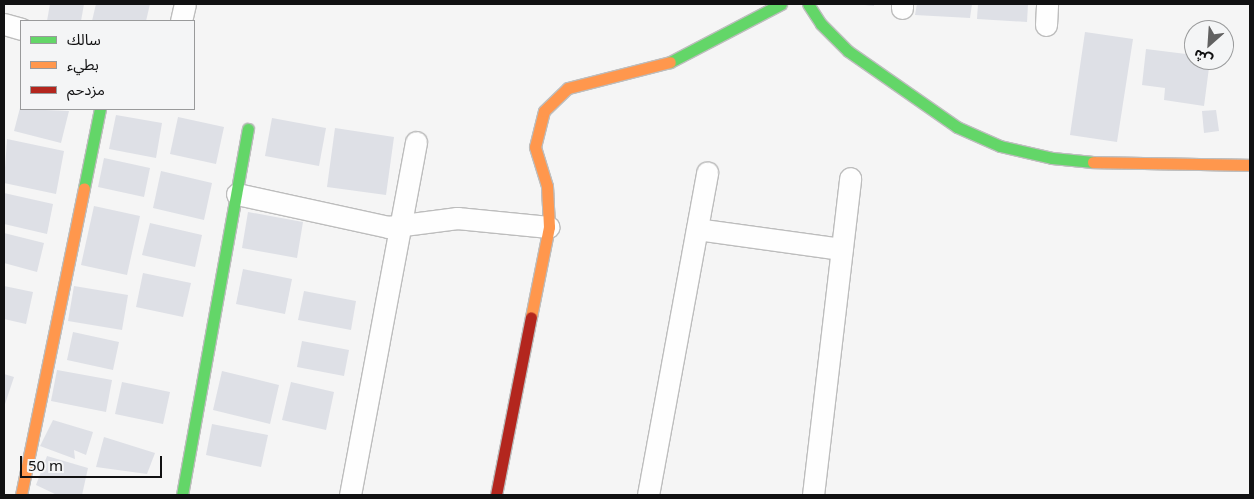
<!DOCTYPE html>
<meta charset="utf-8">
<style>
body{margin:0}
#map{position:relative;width:1254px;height:499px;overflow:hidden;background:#f5f5f5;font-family:"Noto Sans","Noto Sans Arabic",sans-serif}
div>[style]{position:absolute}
.building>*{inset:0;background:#dee0e6}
.roads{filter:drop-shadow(1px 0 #bdbdbd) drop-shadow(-1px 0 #bdbdbd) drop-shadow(0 1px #bdbdbd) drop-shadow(0 -1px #bdbdbd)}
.street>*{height:21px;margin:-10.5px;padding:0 10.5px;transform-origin:10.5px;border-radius:10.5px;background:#fefefe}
.fast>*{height:11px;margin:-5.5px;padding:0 5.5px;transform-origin:5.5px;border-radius:5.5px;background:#63d668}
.slow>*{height:11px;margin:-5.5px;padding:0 5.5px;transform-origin:5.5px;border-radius:5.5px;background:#ff974d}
.jam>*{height:11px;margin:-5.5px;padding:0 5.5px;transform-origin:5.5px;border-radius:5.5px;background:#b3261e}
span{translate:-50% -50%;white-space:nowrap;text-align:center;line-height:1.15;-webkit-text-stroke:5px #f4f5f6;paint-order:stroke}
.frame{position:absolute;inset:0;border:5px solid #111112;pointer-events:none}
.legend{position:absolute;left:20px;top:20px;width:175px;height:90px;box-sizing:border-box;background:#f4f5f6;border:1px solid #999a9b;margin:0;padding:6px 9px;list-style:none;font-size:15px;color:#111112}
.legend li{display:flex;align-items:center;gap:10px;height:25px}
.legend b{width:25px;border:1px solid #999a9b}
.north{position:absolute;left:1184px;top:20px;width:50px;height:50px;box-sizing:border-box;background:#f4f5f6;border:1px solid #999a9b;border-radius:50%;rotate:206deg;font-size:14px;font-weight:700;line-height:20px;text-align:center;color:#111112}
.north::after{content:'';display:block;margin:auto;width:18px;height:22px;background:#616161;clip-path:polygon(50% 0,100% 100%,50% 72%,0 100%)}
.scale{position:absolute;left:20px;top:456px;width:142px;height:22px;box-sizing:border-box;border:2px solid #111112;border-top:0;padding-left:6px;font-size:15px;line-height:18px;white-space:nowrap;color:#111112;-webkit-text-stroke:4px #f4f5f6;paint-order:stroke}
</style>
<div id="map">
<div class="building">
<div style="clip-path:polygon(50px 4px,84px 4px,81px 21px,47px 21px)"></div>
<div style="clip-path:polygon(96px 4px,150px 4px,146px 21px,92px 21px)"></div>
<div style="clip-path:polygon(855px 4px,874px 4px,874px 6px)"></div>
<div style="clip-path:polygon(917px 4px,972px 4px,970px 18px,915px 15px)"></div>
<div style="clip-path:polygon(978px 4px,1028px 4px,1027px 22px,977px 19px)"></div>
<div style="clip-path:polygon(1085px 32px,1133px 39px,1117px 142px,1070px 135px)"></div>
<div style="clip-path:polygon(1146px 49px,1194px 55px,1194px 60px,1210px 60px,1204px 106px,1164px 100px,1165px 88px,1142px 85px)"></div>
<div style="clip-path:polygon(21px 104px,21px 109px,69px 111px,61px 143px,14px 131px)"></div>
<div style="clip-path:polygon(1216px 110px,1219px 131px,1204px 133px,1202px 111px)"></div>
<div style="clip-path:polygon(116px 115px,162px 123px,156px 158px,109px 149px)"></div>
<div style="clip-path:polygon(178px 117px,224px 127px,216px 164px,170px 154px)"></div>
<div style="clip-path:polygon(272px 118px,326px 128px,319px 166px,265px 156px)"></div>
<div style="clip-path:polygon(335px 128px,394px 137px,386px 195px,327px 187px)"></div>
<div style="clip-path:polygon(7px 139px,64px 151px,56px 194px,4px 183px)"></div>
<div style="clip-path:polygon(104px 158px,150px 168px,144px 197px,98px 187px)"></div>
<div style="clip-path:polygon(161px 171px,212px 183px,204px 220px,153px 208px)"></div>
<div style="clip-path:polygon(4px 193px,53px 204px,47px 234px,4px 224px)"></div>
<div style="clip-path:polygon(94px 206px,140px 216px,127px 275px,81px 265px)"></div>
<div style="clip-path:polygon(248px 212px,303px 222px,297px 258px,242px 248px)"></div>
<div style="clip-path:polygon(150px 223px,202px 235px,195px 267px,142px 255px)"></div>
<div style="clip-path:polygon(4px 233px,44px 243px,37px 272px,4px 263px)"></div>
<div style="clip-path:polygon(243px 269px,292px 279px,285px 314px,236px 304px)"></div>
<div style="clip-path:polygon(143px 273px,191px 283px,183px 317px,136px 307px)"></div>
<div style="clip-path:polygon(4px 286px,33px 292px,26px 324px,4px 319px)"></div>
<div style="clip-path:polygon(74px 286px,128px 295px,122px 330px,68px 321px)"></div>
<div style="clip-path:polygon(304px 291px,356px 301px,351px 330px,298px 320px)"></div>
<div style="clip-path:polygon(73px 332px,119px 342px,113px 370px,67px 360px)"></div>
<div style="clip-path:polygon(302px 341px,349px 350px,344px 376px,297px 367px)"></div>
<div style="clip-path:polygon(57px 370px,112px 380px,106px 412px,51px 401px)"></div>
<div style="clip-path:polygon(222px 371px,279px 385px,270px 424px,213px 410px)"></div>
<div style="clip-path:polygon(4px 374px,14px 377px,4px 407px)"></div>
<div style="clip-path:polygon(122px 382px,170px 392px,163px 424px,115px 414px)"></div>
<div style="clip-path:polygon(291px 382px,334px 392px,326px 430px,282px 420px)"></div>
<div style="clip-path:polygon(53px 420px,93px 432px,86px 455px,74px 450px,75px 459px,40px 446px)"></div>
<div style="clip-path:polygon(212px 424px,268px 435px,261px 467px,206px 455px)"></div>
<div style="clip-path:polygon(104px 437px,155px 453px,147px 474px,96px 467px)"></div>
<div style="clip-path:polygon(47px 456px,88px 468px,82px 495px,57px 495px,36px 485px)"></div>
</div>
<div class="roads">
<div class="street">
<div style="left:902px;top:8px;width:4px;rotate:-90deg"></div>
<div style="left:181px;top:21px;width:17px;rotate:-77deg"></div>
<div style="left:4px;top:24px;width:18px;rotate:16deg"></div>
<div style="left:1046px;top:25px;width:21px;rotate:-87deg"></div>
<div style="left:237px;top:194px;width:155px;rotate:12.3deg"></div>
<div style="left:388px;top:227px;width:70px;rotate:-7.4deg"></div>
<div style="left:457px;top:218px;width:92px;rotate:5.6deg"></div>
<div style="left:697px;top:229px;width:146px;rotate:7.9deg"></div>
<div style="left:350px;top:495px;width:359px;rotate:-79.4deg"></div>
<div style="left:648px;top:495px;width:328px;rotate:-79.6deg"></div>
<div style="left:813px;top:495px;width:319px;rotate:-83.3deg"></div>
</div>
<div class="fast">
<div style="left:808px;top:4px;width:24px;rotate:57deg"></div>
<div style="left:821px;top:24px;width:38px;rotate:45deg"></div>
<div style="left:848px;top:51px;width:133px;rotate:34.9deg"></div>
<div style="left:957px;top:127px;width:47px;rotate:23.8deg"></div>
<div style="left:1000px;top:146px;width:53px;rotate:13deg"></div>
<div style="left:1052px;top:158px;width:41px;rotate:5.6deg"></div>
<div style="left:670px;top:62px;width:125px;rotate:-27.6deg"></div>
<div style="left:84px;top:188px;width:81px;rotate:-78.6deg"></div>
<div style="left:182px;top:495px;width:372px;rotate:-79.8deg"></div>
</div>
<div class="slow">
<div style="left:1093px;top:162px;width:157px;rotate:1.1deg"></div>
<div style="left:531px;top:317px;width:92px;rotate:-78.7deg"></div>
<div style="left:549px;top:227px;width:41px;rotate:-92.8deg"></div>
<div style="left:547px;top:186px;width:41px;rotate:-107.1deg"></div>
<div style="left:535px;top:147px;width:37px;rotate:-76deg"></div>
<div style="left:544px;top:111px;width:33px;rotate:-44deg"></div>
<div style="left:568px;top:88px;width:105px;rotate:-14.3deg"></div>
<div style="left:21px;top:495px;width:313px;rotate:-78.4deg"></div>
</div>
<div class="jam">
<div style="left:496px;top:495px;width:181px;rotate:-78.9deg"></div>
</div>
</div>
<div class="frame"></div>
<ul class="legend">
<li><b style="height:6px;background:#63d668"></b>سالك</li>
<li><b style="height:6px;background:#ff974d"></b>بطيء</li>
<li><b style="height:6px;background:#b3261e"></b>مزدحم</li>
</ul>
<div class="north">ش</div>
<div class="scale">50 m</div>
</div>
